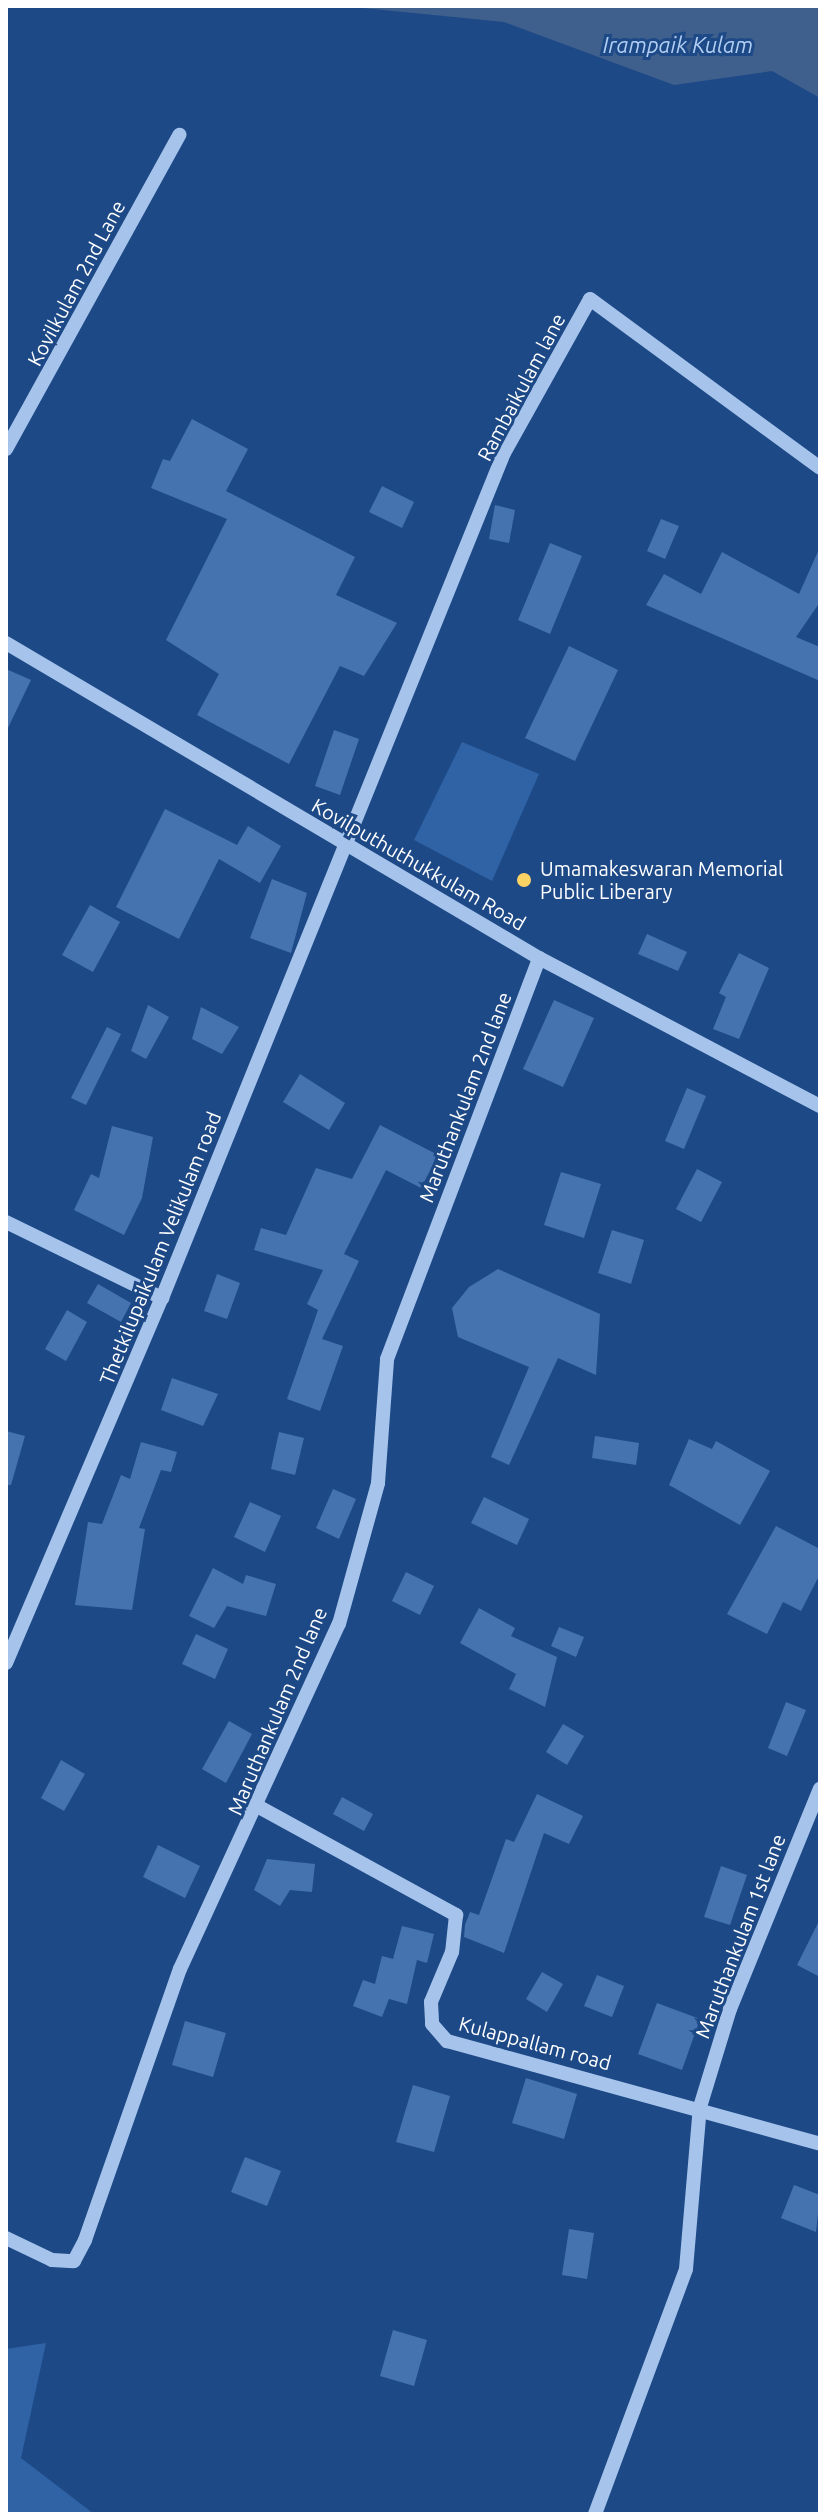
<!DOCTYPE html>
<style>
body{margin:0}
#map{position:relative;width:826px;height:2520px;overflow:hidden;background:#1d4987;font-family:Ubuntu,sans-serif}
div>[style]{position:absolute}
.green>*{inset:0;background:#3063a5}
.water>*{inset:0;background:#3f608d}
.building>*{inset:0;background:#4573b0}
.minor>*{height:14px;margin:-7px;padding:0 7px;transform-origin:7px;border-radius:7px;background:#a6c4eb}
.dots>*{width:22px;height:22px;translate:-50% -50%;box-sizing:border-box;border:4px solid #1d4987;border-radius:50%}
span{translate:-50% -50%;white-space:nowrap;text-align:center;line-height:1.15;-webkit-text-stroke:6px #1d4987;paint-order:stroke}
.street-label{font-size:20px;color:#fff}
.poi-label{font-size:20px;color:#fff}
.left{translate:0 -50%;text-align:left}
.water-label{font-size:22px;color:#b1cef3;font-style:italic}
.frame{position:absolute;inset:0;border:8px solid #fff;pointer-events:none}
</style>
<div id="map">
<div class="green">
<div style="clip-path:polygon(462px 742px,539px 774px,492px 881px,414px 840px)"></div>
<div style="clip-path:polygon(46px 2343px,21px 2458px,94px 2514px,6px 2514px,6px 2349px)"></div>
</div>
<div class="water">
<div style="clip-path:polygon(343px 6px,820px 6px,820px 98px,772px 71px,674px 85px,504px 22px)"></div>
</div>
<div class="building">
<div style="clip-path:polygon(192px 419px,248px 449px,226px 491px,355px 557px,336px 595px,397px 623px,364px 676px,340px 666px,289px 764px,197px 715px,219px 674px,166px 640px,227px 519px,151px 488px,163px 459px,170px 461px)"></div>
<div style="clip-path:polygon(382px 486px,414px 502px,402px 528px,369px 512px)"></div>
<div style="clip-path:polygon(495px 505px,515px 510px,509px 543px,489px 539px)"></div>
<div style="clip-path:polygon(661px 519px,679px 526px,665px 559px,647px 551px)"></div>
<div style="clip-path:polygon(550px 543px,582px 556px,550px 634px,518px 620px)"></div>
<div style="clip-path:polygon(820px 547px,820px 602px,796px 637px,820px 647px,820px 681px,646px 605px,664px 574px,701px 594px,722px 552px,799px 594px)"></div>
<div style="clip-path:polygon(569px 646px,618px 670px,575px 761px,525px 738px)"></div>
<div style="clip-path:polygon(6px 669px,31px 680px,6px 732px)"></div>
<div style="clip-path:polygon(334px 730px,359px 739px,340px 795px,315px 786px)"></div>
<div style="clip-path:polygon(165px 809px,237px 845px,248px 826px,281px 846px,260px 883px,219px 859px,179px 939px,116px 907px)"></div>
<div style="clip-path:polygon(272px 879px,307px 893px,291px 953px,250px 938px)"></div>
<div style="clip-path:polygon(90px 905px,120px 922px,93px 972px,62px 955px)"></div>
<div style="clip-path:polygon(647px 934px,687px 952px,678px 971px,638px 954px)"></div>
<div style="clip-path:polygon(739px 953px,769px 968px,739px 1039px,713px 1029px,726px 997px,719px 993px)"></div>
<div style="clip-path:polygon(554px 1000px,594px 1018px,563px 1087px,523px 1069px)"></div>
<div style="clip-path:polygon(148px 1005px,169px 1017px,146px 1059px,131px 1051px)"></div>
<div style="clip-path:polygon(201px 1007px,239px 1027px,222px 1054px,192px 1039px)"></div>
<div style="clip-path:polygon(107px 1027px,121px 1034px,86px 1105px,71px 1098px)"></div>
<div style="clip-path:polygon(300px 1074px,345px 1103px,329px 1130px,283px 1102px)"></div>
<div style="clip-path:polygon(687px 1088px,706px 1096px,684px 1149px,665px 1141px)"></div>
<div style="clip-path:polygon(380px 1125px,438px 1155px,421px 1188px,386px 1170px,344px 1254px,359px 1261px,322px 1339px,343px 1346px,320px 1411px,287px 1399px,318px 1310px,307px 1304px,323px 1270px,254px 1250px,261px 1228px,286px 1235px,316px 1168px,352px 1179px)"></div>
<div style="clip-path:polygon(112px 1126px,153px 1137px,142px 1198px,124px 1235px,74px 1210px,91px 1174px,99px 1178px)"></div>
<div style="clip-path:polygon(697px 1169px,722px 1182px,701px 1222px,676px 1209px)"></div>
<div style="clip-path:polygon(561px 1172px,601px 1184px,584px 1238px,544px 1225px)"></div>
<div style="clip-path:polygon(612px 1230px,644px 1240px,631px 1284px,598px 1273px)"></div>
<div style="clip-path:polygon(498px 1269px,600px 1314px,596px 1375px,558px 1358px,509px 1465px,491px 1457px,529px 1367px,458px 1337px,452px 1308px,469px 1287px)"></div>
<div style="clip-path:polygon(217px 1274px,240px 1283px,227px 1319px,204px 1311px)"></div>
<div style="clip-path:polygon(98px 1284px,131px 1303px,121px 1322px,87px 1303px)"></div>
<div style="clip-path:polygon(67px 1310px,87px 1322px,66px 1361px,45px 1349px)"></div>
<div style="clip-path:polygon(172px 1378px,218px 1394px,203px 1426px,161px 1410px)"></div>
<div style="clip-path:polygon(6px 1431px,25px 1436px,11px 1485px,6px 1485px)"></div>
<div style="clip-path:polygon(279px 1432px,304px 1438px,295px 1475px,271px 1469px)"></div>
<div style="clip-path:polygon(595px 1436px,639px 1443px,636px 1465px,592px 1458px)"></div>
<div style="clip-path:polygon(689px 1439px,712px 1449px,716px 1441px,770px 1471px,740px 1525px,669px 1485px)"></div>
<div style="clip-path:polygon(141px 1442px,177px 1452px,171px 1472px,161px 1470px,139px 1528px,145px 1529px,132px 1610px,75px 1605px,88px 1522px,102px 1524px,121px 1475px,130px 1479px)"></div>
<div style="clip-path:polygon(333px 1489px,356px 1499px,339px 1539px,316px 1528px)"></div>
<div style="clip-path:polygon(484px 1497px,529px 1519px,517px 1545px,471px 1523px)"></div>
<div style="clip-path:polygon(250px 1502px,281px 1516px,265px 1552px,234px 1537px)"></div>
<div style="clip-path:polygon(776px 1526px,820px 1549px,820px 1574px,801px 1611px,783px 1602px,767px 1634px,727px 1614px)"></div>
<div style="clip-path:polygon(213px 1568px,243px 1584px,246px 1575px,276px 1584px,266px 1616px,227px 1606px,214px 1628px,189px 1616px)"></div>
<div style="clip-path:polygon(406px 1572px,434px 1586px,420px 1615px,392px 1601px)"></div>
<div style="clip-path:polygon(479px 1608px,515px 1628px,511px 1636px,557px 1657px,545px 1707px,509px 1689px,516px 1674px,460px 1643px)"></div>
<div style="clip-path:polygon(559px 1627px,584px 1637px,576px 1657px,551px 1646px)"></div>
<div style="clip-path:polygon(196px 1634px,228px 1649px,215px 1679px,182px 1664px)"></div>
<div style="clip-path:polygon(786px 1702px,806px 1710px,787px 1756px,768px 1748px)"></div>
<div style="clip-path:polygon(229px 1721px,252px 1734px,226px 1783px,202px 1769px)"></div>
<div style="clip-path:polygon(563px 1724px,584px 1736px,567px 1765px,546px 1752px)"></div>
<div style="clip-path:polygon(61px 1760px,85px 1774px,64px 1811px,41px 1798px)"></div>
<div style="clip-path:polygon(537px 1794px,583px 1816px,569px 1844px,544px 1833px,504px 1953px,464px 1937px,465px 1925px,470px 1912px,479px 1915px,506px 1839px,514px 1842px)"></div>
<div style="clip-path:polygon(342px 1797px,373px 1814px,364px 1831px,333px 1814px)"></div>
<div style="clip-path:polygon(158px 1845px,200px 1866px,185px 1898px,143px 1877px)"></div>
<div style="clip-path:polygon(267px 1859px,315px 1864px,312px 1892px,290px 1890px,280px 1906px,254px 1890px)"></div>
<div style="clip-path:polygon(721px 1866px,747px 1875px,730px 1925px,704px 1917px)"></div>
<div style="clip-path:polygon(820px 1919px,820px 1977px,797px 1965px)"></div>
<div style="clip-path:polygon(402px 1926px,434px 1934px,427px 1963px,417px 1960px,407px 2004px,389px 1999px,382px 2017px,353px 2006px,363px 1980px,375px 1984px,382px 1956px,393px 1959px)"></div>
<div style="clip-path:polygon(542px 1972px,563px 1984px,547px 2012px,526px 1999px)"></div>
<div style="clip-path:polygon(597px 1975px,624px 1986px,612px 2017px,584px 2006px)"></div>
<div style="clip-path:polygon(657px 2003px,700px 2019px,682px 2070px,638px 2054px)"></div>
<div style="clip-path:polygon(185px 2021px,226px 2033px,213px 2077px,172px 2065px)"></div>
<div style="clip-path:polygon(526px 2078px,577px 2094px,564px 2139px,512px 2123px)"></div>
<div style="clip-path:polygon(413px 2085px,450px 2096px,434px 2152px,396px 2142px)"></div>
<div style="clip-path:polygon(245px 2157px,281px 2171px,267px 2206px,231px 2192px)"></div>
<div style="clip-path:polygon(794px 2185px,820px 2195px,816px 2232px,781px 2218px)"></div>
<div style="clip-path:polygon(569px 2229px,594px 2233px,587px 2279px,562px 2275px)"></div>
<div style="clip-path:polygon(393px 2330px,427px 2340px,414px 2386px,380px 2376px)"></div>
</div>
<div class="minor">
<div style="left:6px;top:449px;width:359px;rotate:-61.1deg"></div>
<div style="left:6px;top:643px;width:619px;rotate:30.58deg"></div>
<div style="left:539px;top:958px;width:318px;rotate:27.8deg"></div>
<div style="left:6px;top:1222px;width:174px;rotate:26deg"></div>
<div style="left:6px;top:1663px;width:397px;rotate:-66.9deg"></div>
<div style="left:162px;top:1298px;width:912px;rotate:-67.97deg"></div>
<div style="left:504px;top:453px;width:176px;rotate:-60.8deg"></div>
<div style="left:590px;top:299px;width:285px;rotate:36.3deg"></div>
<div style="left:259px;top:1807px;width:225px;rotate:28.7deg"></div>
<div style="left:456px;top:1915px;width:37px;rotate:96deg"></div>
<div style="left:452px;top:1952px;width:54px;rotate:112.8deg"></div>
<div style="left:431px;top:2002px;width:22px;rotate:87deg"></div>
<div style="left:432px;top:2024px;width:23px;rotate:49deg"></div>
<div style="left:447px;top:2041px;width:387px;rotate:15.4deg"></div>
<div style="left:6px;top:2238px;width:51px;rotate:25.6deg"></div>
<div style="left:52px;top:2260px;width:22px;rotate:3deg"></div>
<div style="left:74px;top:2261px;width:24px;rotate:-62deg"></div>
<div style="left:85px;top:2240px;width:287px;rotate:-70.7deg"></div>
<div style="left:180px;top:1969px;width:380px;rotate:-65.3deg"></div>
<div style="left:339px;top:1624px;width:146px;rotate:-74.5deg"></div>
<div style="left:378px;top:1483px;width:124px;rotate:-85.8deg"></div>
<div style="left:387px;top:1359px;width:429px;rotate:-69.2deg"></div>
<div style="left:595px;top:2514px;width:261px;rotate:-69.6deg"></div>
<div style="left:686px;top:2269px;width:163px;rotate:-85.1deg"></div>
<div style="left:700px;top:2107px;width:102px;rotate:-73deg"></div>
<div style="left:730px;top:2009px;width:238px;rotate:-67.8deg"></div>
</div>
<div class="dots">
<div style="left:524px;top:880px;background:#fbd264"></div>
</div>
<div class="street-label">
<span style="left:76px;top:283px;rotate:-62deg">Kovilkulam 2nd Lane</span>
<span style="left:521px;top:387px;rotate:-62deg">Rambaikulam lane</span>
<span style="left:419px;top:864px;rotate:30deg">Kovilputhuthukkulam Road</span>
<span style="left:465px;top:1097px;rotate:-69deg">Maruthankulam 2nd lane</span>
<span style="left:160px;top:1248px;rotate:-68deg">Thetkilupaikulam Velikulam road</span>
<span style="left:277px;top:1711px;rotate:-67deg">Maruthankulam 2nd lane</span>
<span style="left:740px;top:1936px;rotate:-69deg">Maruthankulam 1st lane</span>
<span style="left:535px;top:2043px;rotate:15deg">Kulappallam road</span>
</div>
<div class="poi-label">
<span class="left" style="left:540px;top:880px">Umamakeswaran Memorial<br>Public Liberary</span>
</div>
<div class="water-label">
<span style="left:678px;top:45px">Irampaik Kulam</span>
</div>
<div class="frame"></div>
</div>
